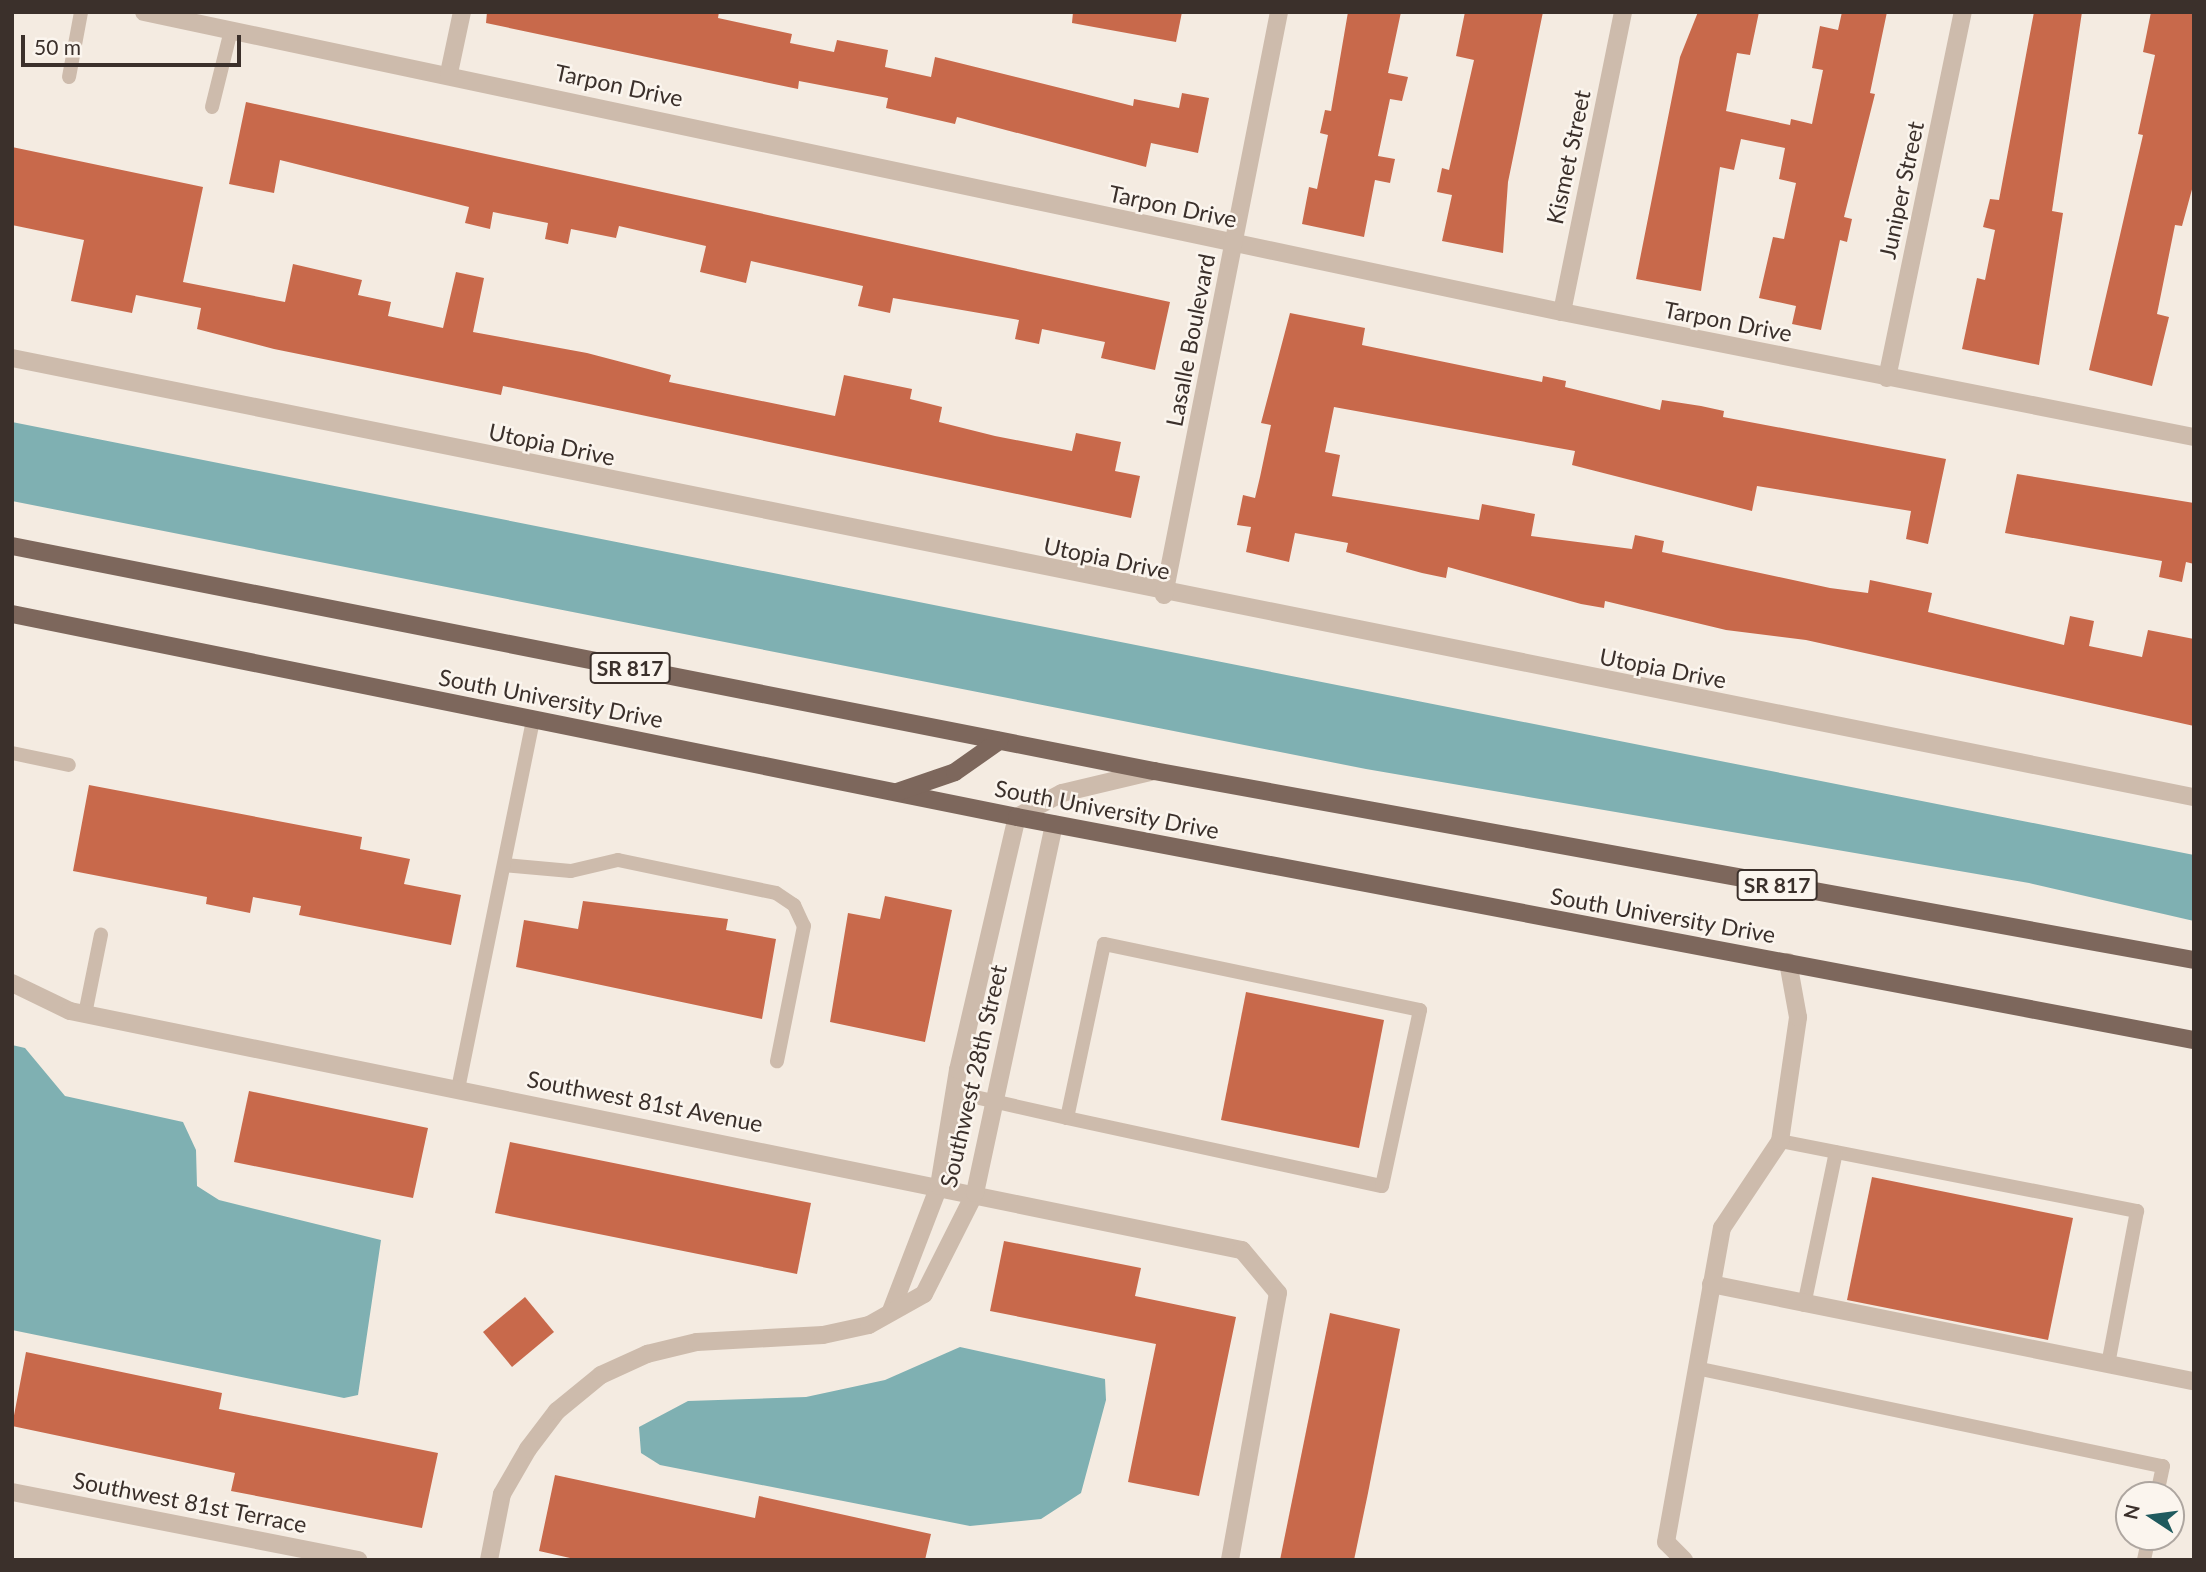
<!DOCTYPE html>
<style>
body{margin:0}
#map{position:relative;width:2206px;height:1572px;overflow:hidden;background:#f4ebe1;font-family:Lato,sans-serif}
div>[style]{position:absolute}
.water>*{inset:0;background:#7fb0b2}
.building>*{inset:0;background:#c8694b}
.lane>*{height:14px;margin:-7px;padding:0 7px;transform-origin:7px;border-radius:7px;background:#cdbbac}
.street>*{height:18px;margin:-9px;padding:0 9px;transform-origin:9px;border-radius:9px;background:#cdbbac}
.primary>*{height:18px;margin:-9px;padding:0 9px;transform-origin:9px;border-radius:9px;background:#7d675c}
span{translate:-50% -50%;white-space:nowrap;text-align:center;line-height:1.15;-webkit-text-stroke:5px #fbf5ee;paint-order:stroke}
.shield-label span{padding:2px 5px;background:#fbf5ee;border:2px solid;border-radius:5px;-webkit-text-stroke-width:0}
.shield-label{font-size:21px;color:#3b302b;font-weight:700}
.street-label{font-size:23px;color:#3b302b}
.frame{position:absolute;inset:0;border:14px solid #3b302b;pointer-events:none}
.north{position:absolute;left:2115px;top:1481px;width:70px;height:70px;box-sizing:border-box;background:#fbf5ee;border:2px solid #aea6a0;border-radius:50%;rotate:283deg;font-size:19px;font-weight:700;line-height:28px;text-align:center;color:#3b302b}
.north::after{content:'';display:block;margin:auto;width:24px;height:32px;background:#1f5a5e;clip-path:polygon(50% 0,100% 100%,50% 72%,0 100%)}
.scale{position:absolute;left:21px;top:35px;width:220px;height:32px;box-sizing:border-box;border:4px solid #3b302b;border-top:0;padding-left:9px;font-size:21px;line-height:24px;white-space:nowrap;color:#3b302b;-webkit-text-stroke:5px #fbf5ee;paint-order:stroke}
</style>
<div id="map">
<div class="water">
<div style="clip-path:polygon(12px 422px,2194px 855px,2194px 921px,2029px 883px,1366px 769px,12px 501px)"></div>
<div style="clip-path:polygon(12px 1045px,25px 1048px,65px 1096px,183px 1122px,196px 1150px,197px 1186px,219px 1200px,381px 1240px,358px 1395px,344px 1398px,12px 1330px)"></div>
<div style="clip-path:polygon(960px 1347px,1105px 1379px,1106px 1400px,1081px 1493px,1041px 1519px,970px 1526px,660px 1465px,641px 1453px,639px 1427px,688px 1401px,806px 1397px,885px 1380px)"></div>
</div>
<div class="building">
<div style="clip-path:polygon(487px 12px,719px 12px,718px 18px,792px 34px,790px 43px,834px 52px,837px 40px,888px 50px,885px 67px,931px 77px,935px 57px,1133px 106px,1134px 99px,1179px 108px,1182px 93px,1209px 98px,1198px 153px,1151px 143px,1146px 167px,957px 117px,955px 124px,886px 108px,888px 98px,799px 81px,798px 89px,486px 23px)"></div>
<div style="clip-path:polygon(1073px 12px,1182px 12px,1176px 42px,1072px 23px)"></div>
<div style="clip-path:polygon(1348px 12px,1401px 12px,1388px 73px,1408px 77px,1402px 101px,1390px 99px,1378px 156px,1395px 159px,1390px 183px,1375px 180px,1364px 237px,1302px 224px,1309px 187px,1317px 189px,1328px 135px,1320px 133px,1325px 110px,1331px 111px)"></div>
<div style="clip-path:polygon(1465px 12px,1543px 12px,1508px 182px,1503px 253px,1442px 241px,1452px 195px,1437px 192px,1442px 168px,1449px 170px,1474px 60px,1456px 56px)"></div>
<div style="clip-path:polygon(1698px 12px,1759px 12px,1750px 55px,1737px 53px,1726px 111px,1790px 125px,1791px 119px,1812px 124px,1823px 70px,1812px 68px,1820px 26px,1838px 30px,1842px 12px,1887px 12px,1870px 93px,1875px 94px,1844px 217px,1852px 219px,1847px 242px,1840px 240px,1821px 330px,1792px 324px,1796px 306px,1759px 298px,1773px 237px,1784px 239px,1796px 183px,1779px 179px,1785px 148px,1741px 139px,1734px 170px,1720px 167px,1701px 291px,1636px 279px,1680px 57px)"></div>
<div style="clip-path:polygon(2034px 12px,2082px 12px,2052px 211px,2063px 213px,2039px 365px,1962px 349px,1977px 278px,1985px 280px,1995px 230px,1983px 227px,1990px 199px,1999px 200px)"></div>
<div style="clip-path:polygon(2151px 12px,2194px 12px,2194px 182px,2182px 226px,2175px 225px,2157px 314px,2169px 317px,2152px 386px,2089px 370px,2143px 135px,2138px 134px,2155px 55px,2143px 52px)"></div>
<div style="clip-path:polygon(246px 102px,1170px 302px,1155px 370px,1101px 358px,1105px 342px,1042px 329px,1039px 344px,1015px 339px,1019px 320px,893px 298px,890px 313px,858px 306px,863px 286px,751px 261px,746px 283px,700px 272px,706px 246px,619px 226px,616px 238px,571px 229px,568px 244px,545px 239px,548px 223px,493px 212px,490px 229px,465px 223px,469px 207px,280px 160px,274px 193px,229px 184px)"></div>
<div style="clip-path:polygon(12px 147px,203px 187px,183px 282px,285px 302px,293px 264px,362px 280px,358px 295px,391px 302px,388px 316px,443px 328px,456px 272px,484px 278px,473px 332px,587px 353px,671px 375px,669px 382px,835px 416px,844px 375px,912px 389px,910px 399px,942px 407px,939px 422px,995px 436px,1072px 451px,1076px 433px,1121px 442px,1115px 471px,1140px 476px,1131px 518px,503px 386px,501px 395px,274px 349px,197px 329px,201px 308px,136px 295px,132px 313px,71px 301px,84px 240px,12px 225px)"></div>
<div style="clip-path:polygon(1290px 313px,1365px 328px,1362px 345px,1542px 382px,1543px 376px,1566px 381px,1565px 387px,1660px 410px,1662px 400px,1701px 406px,1724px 411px,1723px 417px,1946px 459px,1928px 544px,1906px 539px,1911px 511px,1757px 486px,1752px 511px,1572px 465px,1575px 451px,1334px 407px,1325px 452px,1340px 455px,1332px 496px,1479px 520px,1482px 504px,1535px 514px,1531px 536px,1632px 549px,1635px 535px,1664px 541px,1662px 552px,1830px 588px,1868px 593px,1870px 580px,1932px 593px,1928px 612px,2064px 645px,2070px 616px,2094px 621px,2089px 646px,2142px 657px,2148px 630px,2194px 639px,2194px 726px,1806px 640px,1726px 630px,1605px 601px,1604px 608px,1581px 604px,1448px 567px,1446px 578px,1422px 573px,1346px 552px,1348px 543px,1295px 533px,1289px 562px,1246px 552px,1251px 527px,1237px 525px,1243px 495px,1255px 498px,1260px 477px,1271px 425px,1261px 423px)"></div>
<div style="clip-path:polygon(2017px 474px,2194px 503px,2194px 564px,2186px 562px,2182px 582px,2159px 577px,2162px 561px,2005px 533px)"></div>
<div style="clip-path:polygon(89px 785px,362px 837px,360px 849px,410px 859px,404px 884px,461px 895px,451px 945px,299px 915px,301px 906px,253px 897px,250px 913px,206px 904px,207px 897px,73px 871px)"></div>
<div style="clip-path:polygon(885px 896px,952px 910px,925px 1042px,830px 1022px,848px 913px,880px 919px)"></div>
<div style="clip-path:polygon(583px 901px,728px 919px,726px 930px,776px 939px,762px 1019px,516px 967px,524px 920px,578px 929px)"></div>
<div style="clip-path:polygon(1246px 992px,1384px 1020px,1359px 1148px,1221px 1120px)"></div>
<div style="clip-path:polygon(249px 1091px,428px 1128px,413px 1198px,234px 1162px)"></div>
<div style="clip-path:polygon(510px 1142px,811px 1203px,797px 1274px,495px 1213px)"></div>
<div style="clip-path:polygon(1872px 1177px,2073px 1218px,2048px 1340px,1847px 1300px)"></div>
<div style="clip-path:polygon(1004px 1241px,1141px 1268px,1135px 1296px,1236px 1317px,1199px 1496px,1128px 1482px,1156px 1344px,990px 1311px)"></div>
<div style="clip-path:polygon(525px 1297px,554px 1332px,512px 1367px,483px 1332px)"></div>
<div style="clip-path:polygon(1330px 1313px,1400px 1329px,1368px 1493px,1354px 1560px,1280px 1560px)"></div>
<div style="clip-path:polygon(26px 1352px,222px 1393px,219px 1409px,438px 1453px,422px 1528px,231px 1491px,235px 1473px,12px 1426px)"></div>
<div style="clip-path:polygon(555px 1475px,755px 1518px,759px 1496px,931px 1534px,925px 1560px,579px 1560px,539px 1551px)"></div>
</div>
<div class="lane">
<div style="left:69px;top:77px;width:66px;rotate:-79.5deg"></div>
<div style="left:212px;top:107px;width:79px;rotate:-76.1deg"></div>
<div style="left:12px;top:753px;width:58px;rotate:11.9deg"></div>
<div style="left:504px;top:865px;width:67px;rotate:5.1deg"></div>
<div style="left:571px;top:871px;width:48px;rotate:-13.2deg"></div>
<div style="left:618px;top:860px;width:161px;rotate:11.8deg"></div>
<div style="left:776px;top:893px;width:22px;rotate:34deg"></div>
<div style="left:794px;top:905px;width:23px;rotate:65deg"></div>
<div style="left:804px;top:926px;width:138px;rotate:101.3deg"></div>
<div style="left:85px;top:1014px;width:81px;rotate:-78.6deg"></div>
<div style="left:458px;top:1089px;width:377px;rotate:-78.5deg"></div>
<div style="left:953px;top:1092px;width:117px;rotate:12.8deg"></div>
<div style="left:1067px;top:1118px;width:322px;rotate:12.2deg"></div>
<div style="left:1382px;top:1186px;width:180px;rotate:-77.8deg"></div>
<div style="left:1420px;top:1010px;width:323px;rotate:-168.2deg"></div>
<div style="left:1104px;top:944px;width:178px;rotate:102deg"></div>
<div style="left:1780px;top:1141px;width:364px;rotate:11.1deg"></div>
<div style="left:2137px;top:1211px;width:156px;rotate:100.7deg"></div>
<div style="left:1804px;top:1305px;width:156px;rotate:-78.2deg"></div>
<div style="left:1696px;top:1368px;width:477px;rotate:11.9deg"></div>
<div style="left:2163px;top:1466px;width:30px;rotate:102deg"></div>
<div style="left:2144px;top:1560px;width:24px;rotate:-78deg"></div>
</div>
<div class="street">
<div style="left:144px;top:12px;width:1449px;rotate:11.95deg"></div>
<div style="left:1562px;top:312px;width:644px;rotate:11.19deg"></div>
<div style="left:449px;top:73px;width:62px;rotate:-78deg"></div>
<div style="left:1562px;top:312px;width:306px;rotate:-78.5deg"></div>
<div style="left:12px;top:358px;width:2226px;rotate:11.38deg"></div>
<div style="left:1887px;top:378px;width:374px;rotate:-78.3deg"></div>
<div style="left:1164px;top:595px;width:594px;rotate:-78.84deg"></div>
<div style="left:12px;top:983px;width:64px;rotate:25.8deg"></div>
<div style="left:70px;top:1011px;width:1196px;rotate:11.53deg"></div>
<div style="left:1242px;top:1250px;width:56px;rotate:50.1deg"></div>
<div style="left:1278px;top:1293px;width:271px;rotate:100.2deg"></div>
<div style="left:1711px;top:1284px;width:493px;rotate:11.4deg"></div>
<div style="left:891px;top:1311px;width:134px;rotate:-69deg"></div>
<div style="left:939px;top:1186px;width:118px;rotate:-80.7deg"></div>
<div style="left:958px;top:1070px;width:260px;rotate:-76.9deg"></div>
<div style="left:1017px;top:817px;width:51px;rotate:-28.1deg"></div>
<div style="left:1062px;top:793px;width:95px;rotate:-13.4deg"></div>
<div style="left:12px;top:1492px;width:353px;rotate:11.1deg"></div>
<div style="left:489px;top:1560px;width:67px;rotate:-78.9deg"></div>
<div style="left:502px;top:1494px;width:52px;rotate:-60deg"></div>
<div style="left:528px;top:1449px;width:48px;rotate:-52.7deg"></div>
<div style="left:557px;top:1411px;width:57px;rotate:-39.3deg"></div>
<div style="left:601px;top:1375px;width:51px;rotate:-24.5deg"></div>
<div style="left:647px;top:1354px;width:51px;rotate:-13.5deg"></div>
<div style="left:697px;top:1342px;width:126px;rotate:-3.2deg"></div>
<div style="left:823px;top:1335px;width:47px;rotate:-12.3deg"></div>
<div style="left:869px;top:1325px;width:63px;rotate:-29.4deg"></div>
<div style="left:924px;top:1294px;width:113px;rotate:-63.2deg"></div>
<div style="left:975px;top:1193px;width:377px;rotate:-77.9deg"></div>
<div style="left:1684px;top:1560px;width:25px;rotate:-135deg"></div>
<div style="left:1666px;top:1542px;width:319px;rotate:-79.9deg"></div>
<div style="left:1722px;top:1228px;width:105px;rotate:-56.3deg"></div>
<div style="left:1780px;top:1141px;width:125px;rotate:-81.7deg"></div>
<div style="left:1798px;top:1017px;width:56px;rotate:-100.3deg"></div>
</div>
<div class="primary">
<div style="left:12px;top:546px;width:1164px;rotate:11.15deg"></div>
<div style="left:1154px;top:771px;width:1057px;rotate:10.3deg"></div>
<div style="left:12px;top:614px;width:1025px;rotate:11.42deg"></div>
<div style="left:1017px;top:817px;width:1198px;rotate:10.73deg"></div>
<div style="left:897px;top:792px;width:61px;rotate:-19deg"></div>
<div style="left:955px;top:772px;width:54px;rotate:-35.2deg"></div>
</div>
<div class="shield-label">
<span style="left:630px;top:668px">SR 817</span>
<span style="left:1777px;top:885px">SR 817</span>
</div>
<div class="street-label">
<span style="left:619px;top:85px;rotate:12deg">Tarpon Drive</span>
<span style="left:1568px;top:157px;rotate:-78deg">Kismet Street</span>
<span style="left:1901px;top:190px;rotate:-78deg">Juniper Street</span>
<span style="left:1173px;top:206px;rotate:12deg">Tarpon Drive</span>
<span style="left:1728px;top:321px;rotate:11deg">Tarpon Drive</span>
<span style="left:1190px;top:340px;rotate:-79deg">Lasalle Boulevard</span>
<span style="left:552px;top:444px;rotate:12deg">Utopia Drive</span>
<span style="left:1107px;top:558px;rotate:12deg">Utopia Drive</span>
<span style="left:1663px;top:668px;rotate:11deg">Utopia Drive</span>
<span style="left:551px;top:698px;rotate:11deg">South University Drive</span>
<span style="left:1107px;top:809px;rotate:11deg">South University Drive</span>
<span style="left:1663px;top:915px;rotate:10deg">South University Drive</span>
<span style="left:973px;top:1076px;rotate:-77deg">Southwest 28th Street</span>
<span style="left:645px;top:1101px;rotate:11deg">Southwest 81st Avenue</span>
<span style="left:190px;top:1502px;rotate:11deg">Southwest 81st Terrace</span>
</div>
<div class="frame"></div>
<div class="north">N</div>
<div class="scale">50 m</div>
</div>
